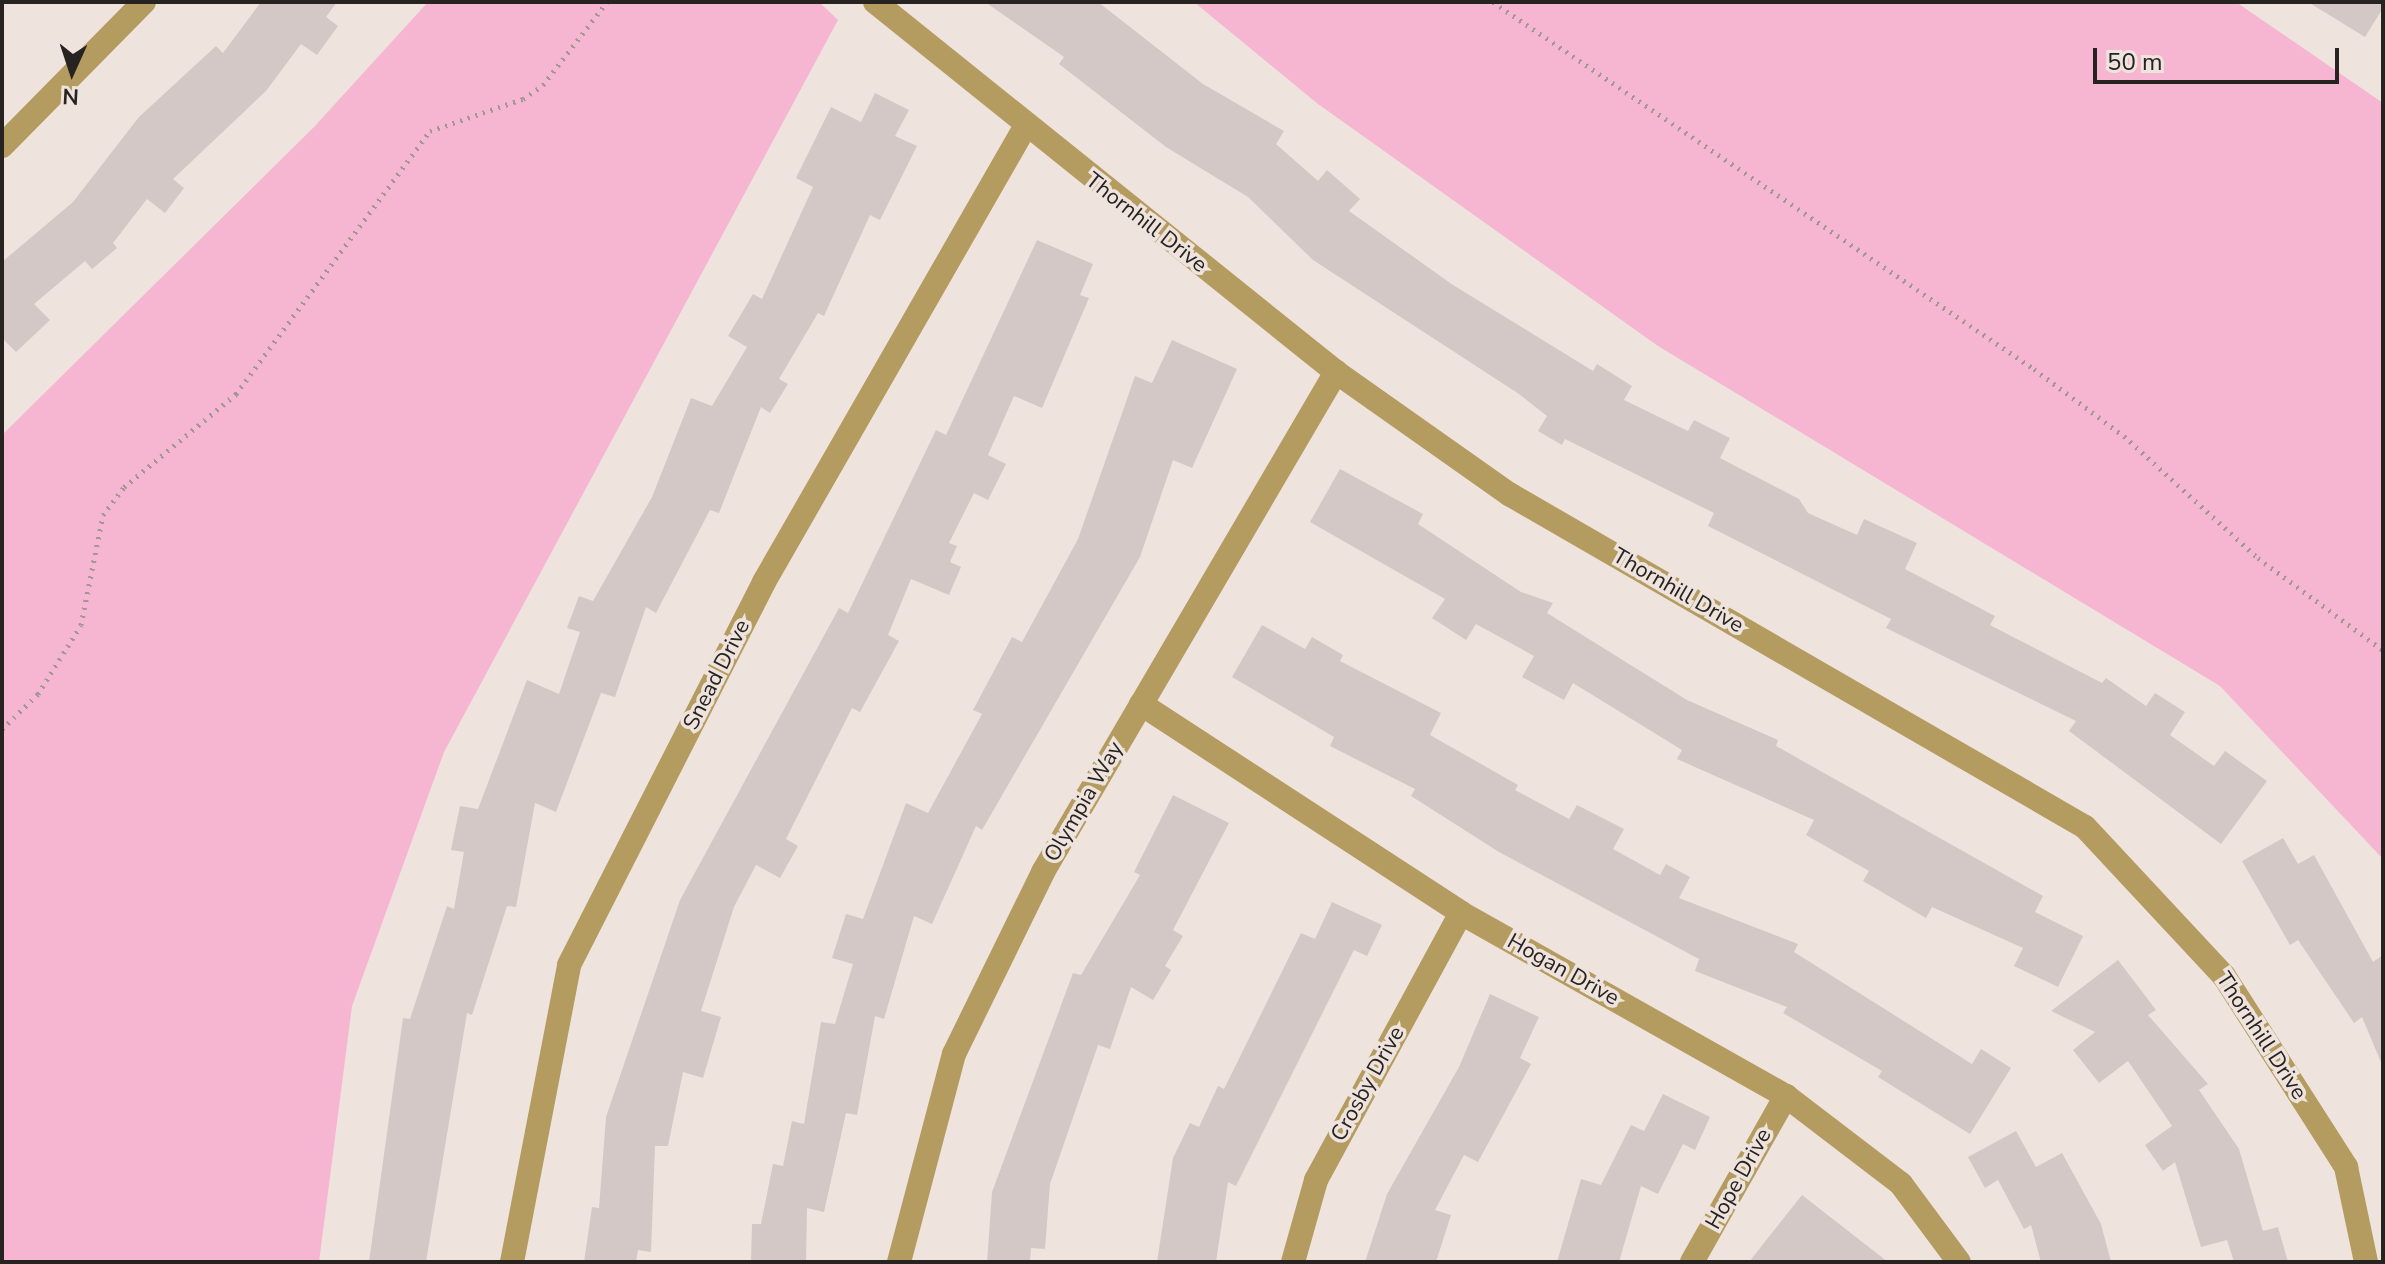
<!DOCTYPE html>
<style>
body{margin:0}
#map{position:relative;width:2385px;height:1264px;overflow:hidden;background:#eee3dd;font-family:"Nunito Sans",sans-serif}
div>[style]{position:absolute}
.green>*{inset:0;background:#f6b6d2}
.building>*{inset:0;background:#d4c8c7}
.path>*{height:5px;margin-top:-2.5px;transform-origin:0;background:repeating-linear-gradient(90deg,#a19894 0 2px,transparent 0 8px)}
.street>*{height:24px;margin:-12px;padding:0 12px;transform-origin:12px;border-radius:12px;background:#b49b5f}
span{translate:-50% -50%;white-space:nowrap;text-align:center;line-height:1.15;-webkit-text-stroke:7px #eee3dd;paint-order:stroke}
.street-label{font-size:22px;color:#272321}
.frame{position:absolute;inset:0;border:4px solid #272321;pointer-events:none}
.north{position:absolute;left:32px;top:32px;width:80px;height:80px;-webkit-text-stroke:6px #eee3dd;paint-order:stroke;rotate:183deg;font-size:22px;font-weight:700;line-height:32px;text-align:center;color:#272321}
.north::after{content:'';display:block;margin:auto;width:28px;height:36px;background:#272321;clip-path:polygon(50% 0,100% 100%,50% 72%,0 100%)}
.scale{position:absolute;left:2093px;top:48px;width:246px;height:36px;box-sizing:border-box;border:4px solid #272321;border-top:0;padding-left:10px;font-size:24px;line-height:28px;white-space:nowrap;color:#272321;-webkit-text-stroke:6px #eee3dd;paint-order:stroke}
</style>
<div id="map">
<div class="green">
<div style="clip-path:polygon(428px 2px,819px 2px,838px 20px,444px 752px,352px 1006px,319px 1262px,2px 1262px,2px 435px,314px 127px)"></div>
<div style="clip-path:polygon(1194px 2px,2236px 2px,2383px 103px,2383px 859px,2220px 686px,1658px 346px,1318px 104px)"></div>
</div>
<div class="building">
<div style="clip-path:polygon(261px 2px,337px 2px,326px 17px,338px 26px,317px 55px,301px 44px,266px 91px,173px 179px,184px 188px,165px 213px,147px 199px,113px 243px,117px 248px,92px 269px,85px 261px,34px 304px,50px 320px,16px 352px,2px 338px,2px 262px,73px 202px,139px 117px,216px 46px,223px 53px)"></div>
<div style="clip-path:polygon(985px 2px,1098px 2px,1203px 84px,1284px 131px,1276px 144px,1318px 181px,1327px 170px,1360px 199px,1349px 211px,1453px 285px,1593px 371px,1597px 364px,1632px 386px,1624px 400px,1688px 431px,1694px 420px,1730px 438px,1720px 458px,1799px 499px,1808px 513px,1857px 535px,1864px 519px,1917px 543px,1905px 569px,1995px 616px,1990px 625px,2102px 683px,2106px 678px,2146px 706px,2155px 693px,2185px 712px,2170px 735px,2214px 766px,2225px 751px,2267px 781px,2221px 844px,2069px 731px,2076px 721px,1886px 628px,1891px 619px,1708px 526px,1714px 513px,1565px 439px,1562px 445px,1538px 431px,1547px 416px,1519px 394px,1313px 260px,1248px 197px,1166px 147px,1059px 64px,1064px 57px)"></div>
<div style="clip-path:polygon(2308px 2px,2383px 2px,2383px 8px,2365px 37px)"></div>
<div style="clip-path:polygon(875px 93px,909px 110px,895px 136px,917px 146px,880px 220px,870px 215px,824px 316px,818px 313px,779px 379px,788px 384px,770px 413px,761px 407px,719px 513px,710px 510px,656px 613px,646px 607px,615px 697px,601px 693px,556px 812px,535px 803px,516px 907px,507px 906px,472px 1015px,467px 1013px,426px 1262px,369px 1262px,403px 1018px,410px 1019px,447px 906px,454px 909px,464px 852px,451px 850px,460px 806px,478px 809px,527px 680px,559px 694px,580px 632px,567px 628px,579px 596px,593px 601px,652px 497px,691px 398px,712px 406px,747px 347px,728px 336px,753px 294px,762px 299px,813px 187px,796px 178px,831px 107px,861px 122px)"></div>
<div style="clip-path:polygon(1037px 240px,1093px 264px,1080px 295px,1089px 298px,1042px 408px,1014px 396px,988px 455px,1006px 464px,988px 500px,974px 493px,949px 543px,957px 546px,950px 562px,961px 567px,949px 595px,911px 579px,888px 635px,899px 641px,860px 712px,852px 708px,786px 839px,798px 846px,780px 878px,756px 865px,734px 907px,701px 1011px,721px 1017px,703px 1078px,683px 1072px,668px 1146px,655px 1146px,651px 1252px,638px 1250px,636px 1262px,584px 1262px,592px 1207px,599px 1208px,606px 1117px,680px 900px,839px 608px,848px 613px,936px 430px,946px 435px)"></div>
<div style="clip-path:polygon(1172px 340px,1237px 369px,1192px 468px,1173px 460px,1140px 557px,982px 830px,976px 826px,932px 924px,914px 916px,884px 1019px,875px 1016px,857px 1115px,846px 1113px,824px 1212px,807px 1208px,806px 1262px,751px 1262px,752px 1224px,761px 1224px,773px 1164px,783px 1166px,792px 1121px,804px 1124px,821px 1022px,835px 1024px,853px 964px,832px 958px,846px 914px,863px 919px,906px 803px,928px 813px,982px 714px,973px 710px,1012px 637px,1022px 642px,1078px 539px,1135px 376px,1152px 383px)"></div>
<div style="clip-path:polygon(1340px 469px,1423px 514px,1418px 524px,1521px 592px,1553px 603px,1547px 613px,1687px 700px,1778px 740px,1776px 746px,2043px 896px,2035px 912px,2083px 936px,2058px 987px,2014px 966px,2023px 948px,1932px 907px,1926px 918px,1863px 881px,1869px 871px,1806px 835px,1814px 820px,1677px 759px,1682px 750px,1573px 683px,1564px 700px,1522px 677px,1534px 656px,1476px 624px,1466px 640px,1432px 618px,1445px 599px,1310px 522px)"></div>
<div style="clip-path:polygon(1262px 625px,1305px 649px,1312px 637px,1343px 655px,1340px 661px,1441px 713px,1430px 735px,1518px 785px,1515px 790px,1569px 819px,1577px 805px,1624px 829px,1613px 849px,1660px 875px,1666px 864px,1690px 877px,1679px 898px,1798px 944px,1794px 952px,1972px 1064px,1981px 1049px,2011px 1068px,1970px 1134px,1878px 1077px,1882px 1071px,1783px 1013px,1787px 1007px,1695px 971px,1699px 959px,1499px 852px,1411px 796px,1415px 789px,1330px 746px,1334px 737px,1232px 677px)"></div>
<div style="clip-path:polygon(1173px 795px,1229px 823px,1173px 930px,1183px 936px,1165px 966px,1171px 970px,1153px 1000px,1131px 987px,1110px 1049px,1098px 1045px,1050px 1184px,1045px 1249px,1031px 1248px,1030px 1262px,987px 1262px,992px 1192px,1073px 973px,1081px 975px,1140px 875px,1134px 872px)"></div>
<div style="clip-path:polygon(2283px 838px,2298px 864px,2314px 855px,2373px 962px,2383px 955px,2383px 1067px,2362px 1017px,2354px 1023px,2298px 940px,2290px 945px,2242px 861px)"></div>
<div style="clip-path:polygon(1332px 902px,1382px 925px,1367px 956px,1354px 950px,1236px 1186px,1228px 1182px,1216px 1262px,1157px 1262px,1173px 1158px,1190px 1123px,1199px 1127px,1218px 1086px,1224px 1089px,1301px 933px,1315px 939px)"></div>
<div style="clip-path:polygon(2118px 960px,2156px 1010px,2148px 1015px,2208px 1084px,2199px 1090px,2239px 1149px,2263px 1231px,2278px 1227px,2288px 1262px,2234px 1262px,2227px 1240px,2201px 1247px,2175px 1162px,2163px 1171px,2145px 1145px,2172px 1126px,2128px 1061px,2099px 1083px,2073px 1050px,2095px 1032px,2051px 1011px)"></div>
<div style="clip-path:polygon(1490px 994px,1539px 1017px,1520px 1058px,1531px 1064px,1478px 1162px,1464px 1155px,1435px 1210px,1451px 1215px,1436px 1262px,1365px 1262px,1387px 1194px,1459px 1067px)"></div>
<div style="clip-path:polygon(1663px 1094px,1710px 1117px,1695px 1150px,1683px 1144px,1658px 1194px,1641px 1186px,1619px 1262px,1557px 1262px,1581px 1179px,1601px 1185px,1631px 1125px,1644px 1131px)"></div>
<div style="clip-path:polygon(2016px 1131px,2036px 1167px,2062px 1153px,2101px 1224px,2111px 1262px,2041px 1262px,2031px 1225px,2024px 1229px,1998px 1180px,1985px 1188px,1968px 1157px)"></div>
<div style="clip-path:polygon(1802px 1195px,1888px 1262px,1749px 1262px)"></div>
</div>
<div class="path">
<div style="left:1493px;top:2px;width:654px;rotate:34.15deg"></div>
<div style="left:2034px;top:369px;width:112px;rotate:36.7deg"></div>
<div style="left:2124px;top:436px;width:181px;rotate:42.3deg"></div>
<div style="left:2258px;top:558px;width:155px;rotate:36.4deg"></div>
<div style="left:2px;top:729px;width:50px;rotate:-44.2deg"></div>
<div style="left:38px;top:694px;width:81px;rotate:-58.1deg"></div>
<div style="left:81px;top:625px;width:112px;rotate:-78.7deg"></div>
<div style="left:103px;top:515px;width:35px;rotate:-53deg"></div>
<div style="left:124px;top:487px;width:146px;rotate:-39.7deg"></div>
<div style="left:236px;top:394px;width:327px;rotate:-53.6deg"></div>
<div style="left:430px;top:131px;width:98px;rotate:-19deg"></div>
<div style="left:523px;top:99px;width:24px;rotate:-35deg"></div>
<div style="left:543px;top:85px;width:105px;rotate:-52.4deg"></div>
</div>
<div class="street">
<div style="left:875px;top:2px;width:591px;rotate:38.75deg"></div>
<div style="left:1336px;top:372px;width:212px;rotate:35.2deg"></div>
<div style="left:1509px;top:494px;width:665px;rotate:30.03deg"></div>
<div style="left:2085px;top:827px;width:204px;rotate:47deg"></div>
<div style="left:2224px;top:976px;width:227px;rotate:57.4deg"></div>
<div style="left:2346px;top:1167px;width:97px;rotate:78.1deg"></div>
<div style="left:2px;top:146px;width:202px;rotate:-45.4deg"></div>
<div style="left:1141px;top:704px;width:382px;rotate:33.1deg"></div>
<div style="left:1461px;top:913px;width:373px;rotate:29.4deg"></div>
<div style="left:1786px;top:1096px;width:145px;rotate:37.4deg"></div>
<div style="left:1901px;top:1184px;width:97px;rotate:53.4deg"></div>
<div style="left:512px;top:1262px;width:302px;rotate:-79.1deg"></div>
<div style="left:569px;top:965px;width:430px;rotate:-63deg"></div>
<div style="left:764px;top:582px;width:525px;rotate:-60.16deg"></div>
<div style="left:899px;top:1262px;width:215px;rotate:-75.2deg"></div>
<div style="left:954px;top:1054px;width:203px;rotate:-63.9deg"></div>
<div style="left:1043px;top:872px;width:580px;rotate:-59.63deg"></div>
<div style="left:1293px;top:1262px;width:85px;rotate:-74.3deg"></div>
<div style="left:1316px;top:1180px;width:304px;rotate:-61.5deg"></div>
<div style="left:1692px;top:1262px;width:191px;rotate:-60.5deg"></div>
</div>
<div class="street-label">
<span style="left:1146px;top:223px;rotate:38deg">Thornhill Drive</span>
<span style="left:1678px;top:591px;rotate:30deg">Thornhill Drive</span>
<span style="left:717px;top:675px;rotate:-63deg">Snead Drive</span>
<span style="left:1084px;top:802px;rotate:-60deg">Olympia Way</span>
<span style="left:1563px;top:970px;rotate:29deg">Hogan Drive</span>
<span style="left:2261px;top:1036px;rotate:57deg">Thornhill Drive</span>
<span style="left:1368px;top:1084px;rotate:-61deg">Crosby Drive</span>
<span style="left:1739px;top:1179px;rotate:-61deg">Hope Drive</span>
</div>
<div class="frame"></div>
<div class="north">N</div>
<div class="scale">50 m</div>
</div>
